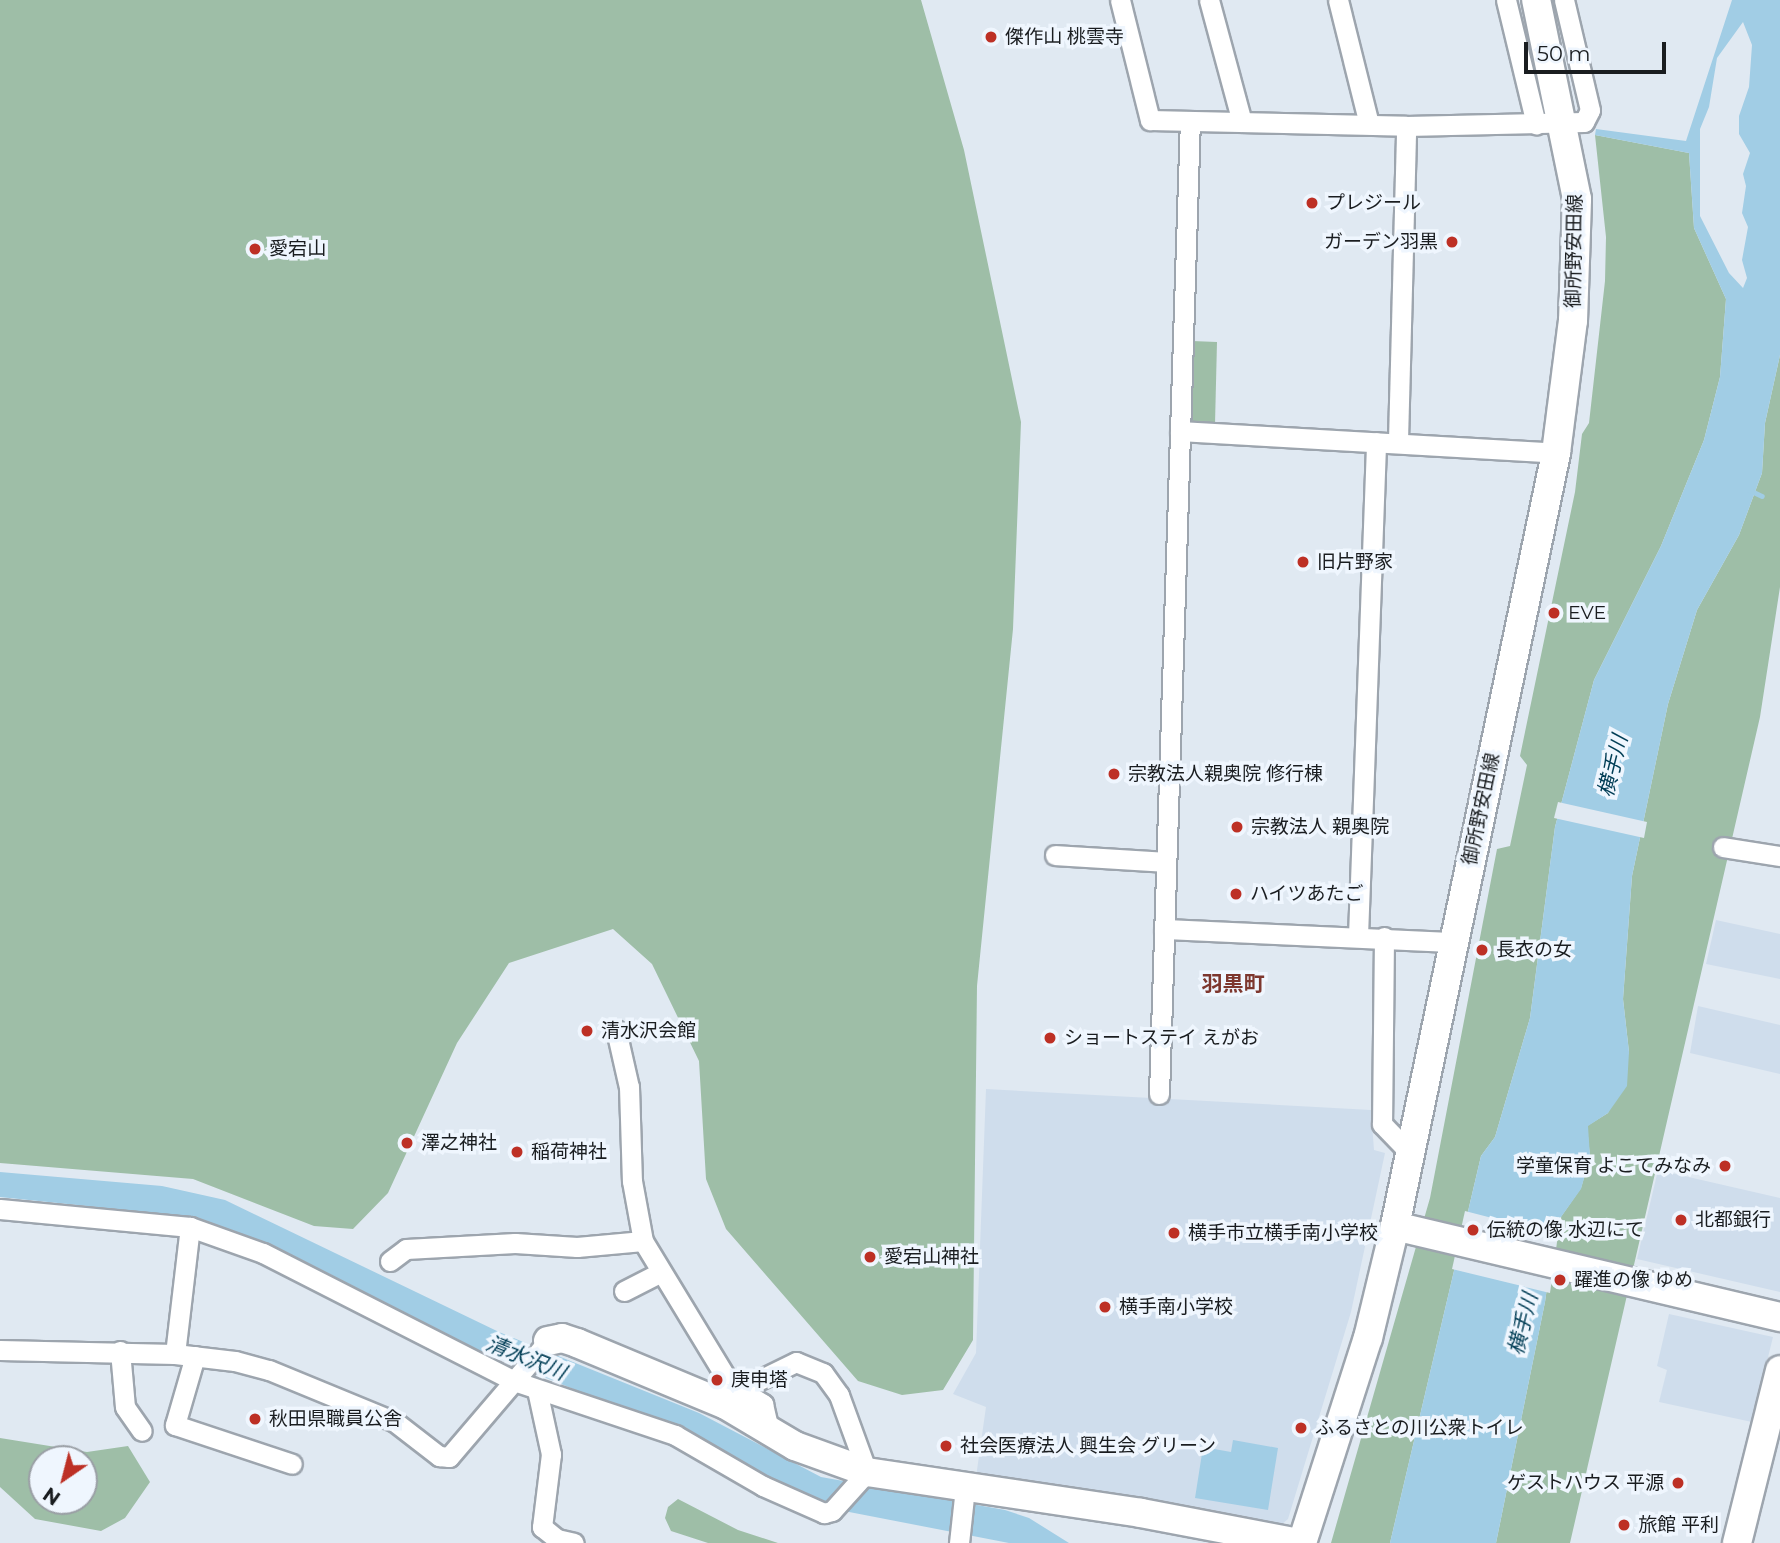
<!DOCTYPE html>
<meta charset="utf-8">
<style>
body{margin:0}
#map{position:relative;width:1780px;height:1543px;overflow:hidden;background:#e0e9f2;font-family:Montserrat,"Noto Sans JP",sans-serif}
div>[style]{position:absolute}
.built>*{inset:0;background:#cfddec}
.green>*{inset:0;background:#9ebea7}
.water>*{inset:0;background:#a1cde5}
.pier>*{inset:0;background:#e0e9f2}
.stream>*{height:5px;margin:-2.5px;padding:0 2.5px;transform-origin:2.5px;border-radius:2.5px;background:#a1cde5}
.roads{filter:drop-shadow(2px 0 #9da5ae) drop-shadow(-2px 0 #9da5ae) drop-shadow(0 2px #9da5ae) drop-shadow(0 -2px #9da5ae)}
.street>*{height:19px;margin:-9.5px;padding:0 9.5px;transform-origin:9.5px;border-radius:9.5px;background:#fff}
.secondary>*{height:28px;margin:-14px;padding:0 14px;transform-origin:14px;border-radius:14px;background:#fff}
.dots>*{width:19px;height:19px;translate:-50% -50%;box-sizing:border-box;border:4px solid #eff6fe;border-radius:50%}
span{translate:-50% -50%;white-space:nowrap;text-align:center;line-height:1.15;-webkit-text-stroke:7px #eff6fe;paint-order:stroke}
.poi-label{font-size:19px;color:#1a1d20}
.left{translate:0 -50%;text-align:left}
.right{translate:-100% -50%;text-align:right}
.street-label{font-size:19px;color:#1a1d20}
.water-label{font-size:21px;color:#003d55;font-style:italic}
.neighbourhood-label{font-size:21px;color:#7d372e;font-weight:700}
.north{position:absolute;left:28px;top:1445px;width:70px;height:70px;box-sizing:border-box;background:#eff6fe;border:2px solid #9a9fa5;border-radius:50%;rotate:215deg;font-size:19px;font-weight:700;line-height:28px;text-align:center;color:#1a1d20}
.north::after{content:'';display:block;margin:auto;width:24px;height:32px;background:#bd3025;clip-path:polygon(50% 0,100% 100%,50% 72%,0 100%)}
.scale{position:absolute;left:1524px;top:42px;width:142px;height:32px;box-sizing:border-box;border:4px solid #1a1d20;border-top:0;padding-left:9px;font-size:21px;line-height:24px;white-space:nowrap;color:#1a1d20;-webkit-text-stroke:5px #eff6fe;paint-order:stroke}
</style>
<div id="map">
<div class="built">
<div style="clip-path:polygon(1716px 920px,1780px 934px,1780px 979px,1706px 964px)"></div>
<div style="clip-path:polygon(1698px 1006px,1780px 1025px,1780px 1074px,1690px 1053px)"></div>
<div style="clip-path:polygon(986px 1089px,1371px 1110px,1374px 1150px,1385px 1153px,1351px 1312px,1288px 1519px,1282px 1524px,976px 1477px,986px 1407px,953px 1394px,976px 1353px)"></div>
<div style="clip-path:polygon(1658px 1170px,1780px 1198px,1780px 1292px,1637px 1259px)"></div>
<div style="clip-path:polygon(1669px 1314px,1773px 1337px,1752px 1422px,1659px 1402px,1667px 1370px,1657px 1366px)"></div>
</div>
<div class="green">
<div style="clip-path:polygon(0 0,921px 0,964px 150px,1021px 422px,1013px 629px,977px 986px,973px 1340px,943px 1390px,902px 1395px,858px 1381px,726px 1229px,706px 1179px,699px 1061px,652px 964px,613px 929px,509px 963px,457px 1043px,388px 1193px,353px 1229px,314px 1226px,193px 1179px,0 1163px)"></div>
<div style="clip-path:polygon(1595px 135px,1689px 153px,1694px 228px,1726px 299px,1720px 377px,1704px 440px,1661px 546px,1594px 680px,1555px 827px,1530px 1018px,1495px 1137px,1481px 1156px,1390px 1543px,1331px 1543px,1430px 1198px,1497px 849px,1510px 846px,1527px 765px,1520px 756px,1575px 492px,1582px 434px,1589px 423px,1605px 281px,1606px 237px)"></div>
<div style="clip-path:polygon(1192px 341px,1217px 342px,1215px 424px,1190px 423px)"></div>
<div style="clip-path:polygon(1780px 355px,1780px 587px,1760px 717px,1570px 1543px,1496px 1543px,1545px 1302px,1556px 1224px,1581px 1188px,1590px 1157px,1587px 1126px,1608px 1113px,1629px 1052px,1623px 999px,1632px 876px,1668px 704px,1697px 610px,1739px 535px,1762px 473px,1765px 423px)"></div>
<div style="clip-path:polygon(evenodd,0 1438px,87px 1452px,128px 1446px,150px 1482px,125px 1518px,101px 1531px,35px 1519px,0 1487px,0 1438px,42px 1459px,84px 1459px,84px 1501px,42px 1501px,42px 1459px)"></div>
<div style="clip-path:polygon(678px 1499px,738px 1530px,778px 1543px,708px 1543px,671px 1531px,665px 1518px,668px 1507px)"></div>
</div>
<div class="water">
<div style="clip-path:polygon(evenodd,1732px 0,1780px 0,1780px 355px,1765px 423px,1762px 473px,1739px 535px,1697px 610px,1668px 704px,1632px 876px,1623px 999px,1629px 1052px,1627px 1086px,1608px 1113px,1588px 1126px,1590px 1157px,1581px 1189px,1556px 1224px,1545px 1302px,1496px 1543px,1390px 1543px,1481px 1156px,1495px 1137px,1530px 1018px,1555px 827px,1594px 680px,1661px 546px,1704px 440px,1720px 377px,1726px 299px,1694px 228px,1689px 153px,1595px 135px,1596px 129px,1686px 141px,1732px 0,1743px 22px,1752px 45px,1749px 87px,1739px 116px,1739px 134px,1750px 153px,1743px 174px,1746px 186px,1742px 213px,1748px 227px,1742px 260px,1747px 278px,1743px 288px,1729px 273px,1700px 216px,1700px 129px,1709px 107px,1717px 58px,1743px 22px)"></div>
<div style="clip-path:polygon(0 1172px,162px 1186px,225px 1200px,499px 1332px,699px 1413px,821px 1477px,1005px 1510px,1029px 1518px,1069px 1543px,1009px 1543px,844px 1511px,761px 1478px,704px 1442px,475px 1349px,264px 1242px,174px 1215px,0 1197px)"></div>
<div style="clip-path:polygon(1233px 1440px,1278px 1448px,1268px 1510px,1195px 1498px,1203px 1447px,1231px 1452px)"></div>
</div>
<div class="pier">
<div style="clip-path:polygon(1558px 802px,1647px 822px,1644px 838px,1554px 818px)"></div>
<div style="clip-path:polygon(1465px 1211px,1558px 1235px,1550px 1293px,1452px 1269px)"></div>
</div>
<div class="stream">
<div style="left:1749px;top:490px;width:14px;rotate:25deg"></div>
</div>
<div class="roads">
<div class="street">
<div style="left:1120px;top:0;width:124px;rotate:76deg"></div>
<div style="left:1150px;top:120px;width:256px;rotate:1.3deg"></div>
<div style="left:1406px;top:126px;width:178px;rotate:-1.3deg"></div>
<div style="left:1584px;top:122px;width:13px;rotate:-63deg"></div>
<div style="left:1590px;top:110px;width:113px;rotate:-103.3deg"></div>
<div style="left:1209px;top:0;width:126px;rotate:74.9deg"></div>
<div style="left:1338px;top:0;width:128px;rotate:76deg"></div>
<div style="left:1506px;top:0;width:128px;rotate:76.4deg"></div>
<div style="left:1180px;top:431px;width:377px;rotate:3.3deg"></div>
<div style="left:1398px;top:440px;width:314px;rotate:-88.5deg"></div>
<div style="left:1723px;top:847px;width:58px;rotate:9deg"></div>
<div style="left:1055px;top:855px;width:111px;rotate:3.6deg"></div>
<div style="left:1164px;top:929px;width:288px;rotate:2.6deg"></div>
<div style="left:1358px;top:936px;width:494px;rotate:-87.9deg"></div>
<div style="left:1384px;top:937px;width:187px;rotate:90.6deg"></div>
<div style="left:1382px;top:1124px;width:39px;rotate:46deg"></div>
<div style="left:616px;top:1030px;width:58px;rotate:77.2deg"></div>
<div style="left:629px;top:1087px;width:94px;rotate:88.2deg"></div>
<div style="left:632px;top:1181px;width:61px;rotate:79.6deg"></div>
<div style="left:643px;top:1241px;width:167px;rotate:58.7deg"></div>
<div style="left:730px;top:1384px;width:39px;rotate:31deg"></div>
<div style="left:763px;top:1404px;width:28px;rotate:77deg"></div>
<div style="left:1159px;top:1094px;width:973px;rotate:-88.18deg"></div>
<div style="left:0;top:1209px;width:191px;rotate:5.4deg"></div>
<div style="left:190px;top:1227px;width:77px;rotate:19.6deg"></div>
<div style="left:263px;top:1253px;width:282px;rotate:27deg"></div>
<div style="left:514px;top:1381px;width:170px;rotate:18.5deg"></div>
<div style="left:675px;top:1435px;width:102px;rotate:30.1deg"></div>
<div style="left:763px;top:1486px;width:67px;rotate:23.9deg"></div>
<div style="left:824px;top:1513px;width:8px;rotate:-14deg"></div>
<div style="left:832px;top:1511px;width:52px;rotate:-48.1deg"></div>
<div style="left:867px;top:1472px;width:82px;rotate:-110deg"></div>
<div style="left:839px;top:1395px;width:27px;rotate:-126deg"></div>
<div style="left:823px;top:1373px;width:29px;rotate:-158deg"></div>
<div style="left:796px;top:1362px;width:59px;rotate:153.9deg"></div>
<div style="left:390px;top:1261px;width:20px;rotate:-37deg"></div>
<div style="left:406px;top:1249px;width:109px;rotate:-3.2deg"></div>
<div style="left:515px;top:1243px;width:62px;rotate:3.7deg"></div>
<div style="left:577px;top:1247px;width:66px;rotate:-5.2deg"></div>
<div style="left:624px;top:1291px;width:39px;rotate:-27deg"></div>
<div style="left:0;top:1350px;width:175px;rotate:1.3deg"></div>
<div style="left:175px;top:1354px;width:60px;rotate:6.7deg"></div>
<div style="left:235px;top:1361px;width:35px;rotate:15deg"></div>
<div style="left:269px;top:1370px;width:136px;rotate:22.4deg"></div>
<div style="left:395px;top:1422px;width:56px;rotate:37.7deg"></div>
<div style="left:439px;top:1456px;width:10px;rotate:6deg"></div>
<div style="left:449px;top:1457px;width:153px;rotate:-49.5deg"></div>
<div style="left:120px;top:1351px;width:56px;rotate:84.9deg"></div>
<div style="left:125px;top:1407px;width:29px;rotate:55deg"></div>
<div style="left:175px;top:1354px;width:128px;rotate:-83.3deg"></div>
<div style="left:195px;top:1356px;width:72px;rotate:106.2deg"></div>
<div style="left:175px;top:1425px;width:123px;rotate:18.4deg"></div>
<div style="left:537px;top:1390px;width:66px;rotate:77.7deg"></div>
<div style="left:551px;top:1454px;width:74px;rotate:97deg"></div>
<div style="left:542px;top:1527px;width:19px;rotate:39deg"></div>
<div style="left:557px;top:1539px;width:17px;rotate:13deg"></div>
<div style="left:959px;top:1543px;width:55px;rotate:-83.8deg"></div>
</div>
<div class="secondary">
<div style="left:1395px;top:1226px;width:396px;rotate:13.3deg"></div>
<div style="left:548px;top:1341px;width:14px;rotate:-12deg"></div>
<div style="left:562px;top:1338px;width:16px;rotate:18deg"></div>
<div style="left:577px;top:1343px;width:161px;rotate:22.6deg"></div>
<div style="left:726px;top:1405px;width:80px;rotate:30.7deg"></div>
<div style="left:795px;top:1446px;width:77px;rotate:19.9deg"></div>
<div style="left:867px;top:1472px;width:277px;rotate:8.5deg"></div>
<div style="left:1141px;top:1513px;width:160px;rotate:10.8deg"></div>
<div style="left:1302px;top:1543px;width:215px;rotate:-72.2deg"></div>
<div style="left:1368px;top:1338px;width:115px;rotate:-76.4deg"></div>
<div style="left:1395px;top:1226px;width:790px;rotate:-78.23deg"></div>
<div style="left:1556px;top:453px;width:133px;rotate:-82.7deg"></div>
<div style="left:1573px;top:321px;width:122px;rotate:-88.1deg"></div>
<div style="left:1577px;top:199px;width:203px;rotate:-101.6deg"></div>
<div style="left:1737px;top:1543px;width:178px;rotate:-76deg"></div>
</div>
</div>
<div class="dots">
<div style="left:991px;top:37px;background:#bd3025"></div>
<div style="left:1312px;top:203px;background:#bd3025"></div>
<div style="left:1452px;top:242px;background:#bd3025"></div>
<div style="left:255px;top:249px;background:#bd3025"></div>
<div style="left:1303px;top:562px;background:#bd3025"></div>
<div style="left:1554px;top:613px;background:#bd3025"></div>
<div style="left:1114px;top:774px;background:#bd3025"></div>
<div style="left:1237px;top:827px;background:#bd3025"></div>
<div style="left:1236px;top:894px;background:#bd3025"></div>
<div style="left:1482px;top:950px;background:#bd3025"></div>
<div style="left:587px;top:1031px;background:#bd3025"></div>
<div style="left:1050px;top:1038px;background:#bd3025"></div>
<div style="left:407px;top:1143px;background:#bd3025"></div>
<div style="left:517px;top:1152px;background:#bd3025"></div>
<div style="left:1725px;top:1166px;background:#bd3025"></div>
<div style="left:1681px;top:1220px;background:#bd3025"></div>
<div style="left:1473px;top:1230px;background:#bd3025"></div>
<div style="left:1174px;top:1233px;background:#bd3025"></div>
<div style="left:870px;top:1257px;background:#bd3025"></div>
<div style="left:1560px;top:1280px;background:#bd3025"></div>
<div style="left:1105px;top:1307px;background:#bd3025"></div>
<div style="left:717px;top:1380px;background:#bd3025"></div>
<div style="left:255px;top:1419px;background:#bd3025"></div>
<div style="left:1301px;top:1428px;background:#bd3025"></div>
<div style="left:946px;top:1446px;background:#bd3025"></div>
<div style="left:1678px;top:1483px;background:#bd3025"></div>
<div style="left:1624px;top:1525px;background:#bd3025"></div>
</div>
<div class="poi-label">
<span class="left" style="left:1005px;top:37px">傑作山 桃雲寺</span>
<span class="left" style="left:1326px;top:203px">プレジール</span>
<span class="right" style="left:1438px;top:242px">ガーデン羽黒</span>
<span class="left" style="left:269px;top:249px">愛宕山</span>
<span class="left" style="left:1317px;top:562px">旧片野家</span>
<span class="left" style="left:1568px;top:613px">EVE</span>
<span class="left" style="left:1128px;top:774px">宗教法人親奥院 修行棟</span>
<span class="left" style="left:1251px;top:827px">宗教法人 親奥院</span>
<span class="left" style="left:1250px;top:894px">ハイツあたご</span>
<span class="left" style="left:1496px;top:950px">長衣の女</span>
<span class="left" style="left:601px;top:1031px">清水沢会館</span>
<span class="left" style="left:1064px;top:1038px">ショートステイ えがお</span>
<span class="left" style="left:421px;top:1143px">澤之神社</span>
<span class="left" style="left:531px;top:1152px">稲荷神社</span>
<span class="right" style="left:1711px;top:1166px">学童保育 よこてみなみ</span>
<span class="left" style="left:1695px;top:1220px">北都銀行</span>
<span class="left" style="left:1487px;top:1230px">伝統の像 水辺にて</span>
<span class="left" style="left:1188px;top:1233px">横手市立横手南小学校</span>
<span class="left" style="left:884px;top:1257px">愛宕山神社</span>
<span class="left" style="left:1574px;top:1280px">躍進の像 ゆめ</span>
<span class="left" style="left:1119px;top:1307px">横手南小学校</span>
<span class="left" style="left:731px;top:1380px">庚申塔</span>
<span class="left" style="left:269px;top:1419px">秋田県職員公舎</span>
<span class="left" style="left:1315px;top:1428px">ふるさとの川公衆トイレ</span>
<span class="left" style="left:960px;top:1446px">社会医療法人 興生会 グリーン</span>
<span class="right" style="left:1664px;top:1483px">ゲストハウス 平源</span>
<span class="left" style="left:1638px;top:1525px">旅館 平利</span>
</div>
<div class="street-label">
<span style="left:1574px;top:251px;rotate:-89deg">御所野安田線</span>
<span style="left:1481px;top:809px;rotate:-78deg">御所野安田線</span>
</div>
<div class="water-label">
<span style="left:1613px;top:766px;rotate:-76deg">横手川</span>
<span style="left:1523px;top:1324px;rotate:-76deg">横手川</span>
<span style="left:526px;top:1358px;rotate:22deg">清水沢川</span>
</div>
<div class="neighbourhood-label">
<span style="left:1233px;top:984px">羽黒町</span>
</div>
<div class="north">N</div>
<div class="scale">50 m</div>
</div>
